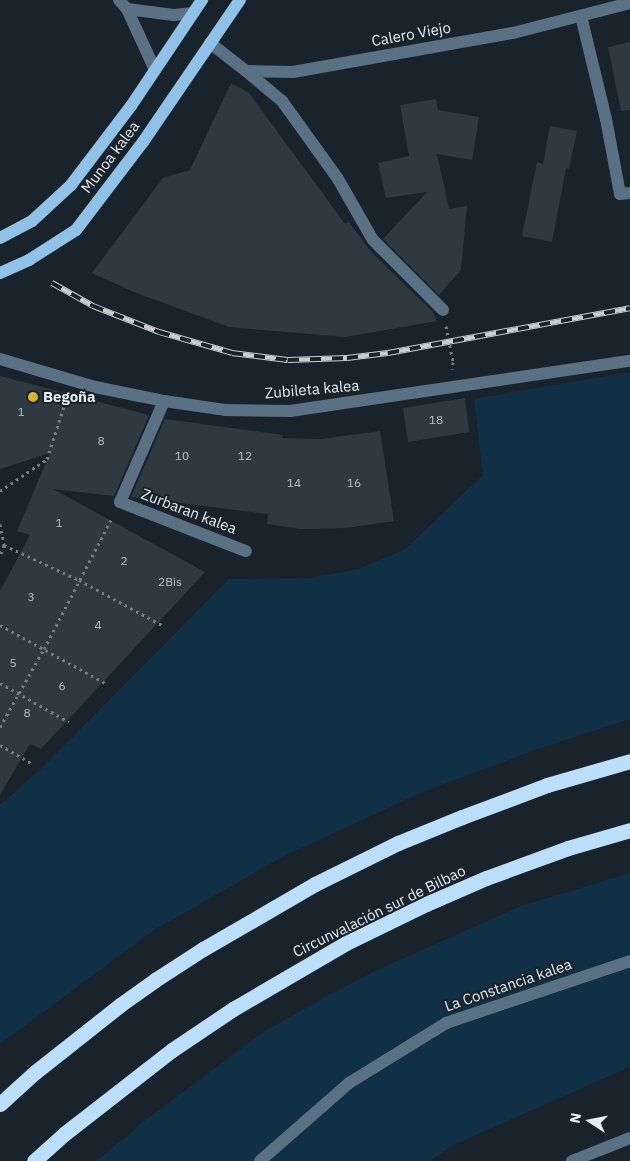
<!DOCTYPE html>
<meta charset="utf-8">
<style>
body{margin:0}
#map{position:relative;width:630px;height:1161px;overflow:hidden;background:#19232b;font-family:"IBM Plex Sans",sans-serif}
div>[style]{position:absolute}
.green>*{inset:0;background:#103046}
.building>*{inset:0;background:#2e3942}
.path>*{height:3px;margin-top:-1.5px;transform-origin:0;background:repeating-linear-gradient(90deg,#767f86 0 2.5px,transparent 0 6.5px)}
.minor>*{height:12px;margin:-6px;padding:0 6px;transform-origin:6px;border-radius:6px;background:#5a7183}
.major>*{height:12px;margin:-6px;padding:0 6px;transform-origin:6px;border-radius:6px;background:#90c1e7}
.highway>*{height:15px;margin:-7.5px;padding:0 7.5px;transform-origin:7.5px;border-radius:7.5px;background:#bbdefa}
.rail>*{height:5.5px;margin-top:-2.75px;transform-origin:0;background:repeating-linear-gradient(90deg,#19232b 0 11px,#c7cfd5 0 22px);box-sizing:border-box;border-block:1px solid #c7cfd5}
.dots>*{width:14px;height:14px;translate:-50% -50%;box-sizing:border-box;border:2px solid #19232b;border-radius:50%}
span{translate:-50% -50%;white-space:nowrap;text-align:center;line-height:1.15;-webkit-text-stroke:4px #19232b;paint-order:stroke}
.number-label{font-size:12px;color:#b8c0c7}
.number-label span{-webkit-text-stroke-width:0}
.street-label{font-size:15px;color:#e6edf3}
.poi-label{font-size:15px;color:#e6edf3;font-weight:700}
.left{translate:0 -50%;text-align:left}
.north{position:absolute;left:565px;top:1096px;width:50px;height:50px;-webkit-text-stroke:4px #19232b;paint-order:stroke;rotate:281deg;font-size:14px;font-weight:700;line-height:20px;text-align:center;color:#e6edf3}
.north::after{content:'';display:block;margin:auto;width:18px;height:22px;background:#e6edf3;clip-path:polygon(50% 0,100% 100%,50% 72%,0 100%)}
</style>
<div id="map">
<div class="green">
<div style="clip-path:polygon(630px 372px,630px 719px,538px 749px,425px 791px,284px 856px,154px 930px,0 1044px,0 805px,39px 771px,229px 579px,312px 578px,358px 569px,404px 550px,483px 475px,474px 399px)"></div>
<div style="clip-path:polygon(630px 873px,630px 1067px,453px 1145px,430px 1161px,97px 1161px,143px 1122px,262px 1033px,325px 997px,375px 971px,521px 906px)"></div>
</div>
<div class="building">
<div style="clip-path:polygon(630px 42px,630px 110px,621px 111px,608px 47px)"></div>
<div style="clip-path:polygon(231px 83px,249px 93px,345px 224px,349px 222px,371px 252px,432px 311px,437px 321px,345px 337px,229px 327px,134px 292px,92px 273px,163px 178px,190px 170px)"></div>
<div style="clip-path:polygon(436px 99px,438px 110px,479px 117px,472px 160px,437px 154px,449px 209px,467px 206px,461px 270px,439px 295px,383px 239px,427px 192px,386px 198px,378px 163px,409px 156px,400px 105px)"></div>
<div style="clip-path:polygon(550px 126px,577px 131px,569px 169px,566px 168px,552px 242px,522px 236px,537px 162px,543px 164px)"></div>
<div style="clip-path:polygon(0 376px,149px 415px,114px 496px,53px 489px,205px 572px,41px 749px,30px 744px,0 795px,0 591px,30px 535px,17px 531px,50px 453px,0 469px)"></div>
<div style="clip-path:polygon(465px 398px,469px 432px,408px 442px,403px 408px)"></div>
<div style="clip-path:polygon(165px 419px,283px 435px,282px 438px,321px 439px,380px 431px,394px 521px,346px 528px,301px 529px,267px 524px,268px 514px,131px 497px)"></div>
</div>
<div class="path">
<div style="left:446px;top:326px;width:37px;rotate:79deg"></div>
<div style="left:453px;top:362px;width:7px;rotate:98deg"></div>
<div style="left:0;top:491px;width:57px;rotate:-34.2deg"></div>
<div style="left:47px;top:459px;width:65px;rotate:-72.1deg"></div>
<div style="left:0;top:524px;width:21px;rotate:79deg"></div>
<div style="left:4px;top:545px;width:12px;rotate:110deg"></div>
<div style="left:4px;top:545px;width:83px;rotate:25deg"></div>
<div style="left:79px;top:580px;width:94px;rotate:28.5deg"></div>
<div style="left:0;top:625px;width:120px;rotate:28.9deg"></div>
<div style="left:0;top:683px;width:79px;rotate:29.5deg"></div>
<div style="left:0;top:727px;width:90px;rotate:-60.6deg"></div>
<div style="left:44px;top:649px;width:148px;rotate:-62.6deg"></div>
<div style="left:0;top:745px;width:36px;rotate:30deg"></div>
</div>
<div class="minor">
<div style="left:119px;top:0;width:12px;rotate:48deg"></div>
<div style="left:127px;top:9px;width:67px;rotate:65.3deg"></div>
<div style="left:127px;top:9px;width:47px;rotate:7.3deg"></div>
<div style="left:174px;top:15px;width:19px;rotate:-6deg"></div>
<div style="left:581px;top:16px;width:106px;rotate:76.4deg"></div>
<div style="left:606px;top:119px;width:76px;rotate:79.4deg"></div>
<div style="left:620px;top:194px;width:10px;rotate:-6deg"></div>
<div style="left:210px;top:43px;width:46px;rotate:37.9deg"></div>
<div style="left:246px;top:71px;width:47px;rotate:1.2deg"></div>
<div style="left:293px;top:72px;width:223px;rotate:-10.1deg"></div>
<div style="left:513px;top:33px;width:121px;rotate:-14.4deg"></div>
<div style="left:246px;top:71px;width:47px;rotate:39.8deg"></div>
<div style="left:282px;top:101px;width:96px;rotate:54.3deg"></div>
<div style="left:338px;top:179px;width:70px;rotate:60.2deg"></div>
<div style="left:373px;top:240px;width:99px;rotate:45deg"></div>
<div style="left:0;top:359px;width:99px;rotate:16.4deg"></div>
<div style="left:95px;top:387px;width:70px;rotate:11.5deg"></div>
<div style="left:164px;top:401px;width:63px;rotate:8.3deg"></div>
<div style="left:226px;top:410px;width:64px;rotate:0.9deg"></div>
<div style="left:290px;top:411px;width:344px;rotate:-8.4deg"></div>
<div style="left:164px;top:401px;width:110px;rotate:113.5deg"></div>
<div style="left:120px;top:502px;width:135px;rotate:21.3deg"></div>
<div style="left:260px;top:1161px;width:118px;rotate:-41.2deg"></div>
<div style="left:349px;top:1083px;width:114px;rotate:-31.7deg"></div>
<div style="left:446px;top:1023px;width:194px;rotate:-18.6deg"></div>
<div style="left:572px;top:1161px;width:62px;rotate:-21.6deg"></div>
</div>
<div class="major">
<div style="left:0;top:238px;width:36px;rotate:-28deg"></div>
<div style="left:32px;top:221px;width:53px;rotate:-42.7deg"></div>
<div style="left:71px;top:185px;width:99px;rotate:-52.8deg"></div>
<div style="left:131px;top:106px;width:128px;rotate:-56.2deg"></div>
<div style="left:0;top:273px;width:32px;rotate:-24deg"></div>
<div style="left:29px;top:260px;width:56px;rotate:-32.6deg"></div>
<div style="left:76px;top:230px;width:111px;rotate:-52.7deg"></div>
<div style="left:143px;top:142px;width:172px;rotate:-55.7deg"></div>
</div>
<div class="highway">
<div style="left:0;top:1104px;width:46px;rotate:-42.4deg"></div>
<div style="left:34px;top:1073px;width:110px;rotate:-38.3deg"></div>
<div style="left:120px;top:1005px;width:43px;rotate:-35.5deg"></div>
<div style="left:155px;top:980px;width:57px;rotate:-32.9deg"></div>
<div style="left:203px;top:949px;width:129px;rotate:-30.1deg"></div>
<div style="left:315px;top:884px;width:93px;rotate:-26.3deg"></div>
<div style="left:398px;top:843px;width:69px;rotate:-22.1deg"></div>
<div style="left:462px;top:817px;width:91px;rotate:-20.6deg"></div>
<div style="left:547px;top:785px;width:86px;rotate:-16.1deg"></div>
<div style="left:34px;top:1161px;width:40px;rotate:-42deg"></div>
<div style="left:64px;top:1134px;width:137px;rotate:-37.9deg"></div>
<div style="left:172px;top:1050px;width:73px;rotate:-33.9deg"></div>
<div style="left:233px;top:1009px;width:131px;rotate:-30.3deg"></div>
<div style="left:346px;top:943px;width:89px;rotate:-26deg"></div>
<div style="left:426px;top:904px;width:65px;rotate:-23.4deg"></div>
<div style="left:486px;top:878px;width:87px;rotate:-20.1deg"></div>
<div style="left:568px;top:848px;width:65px;rotate:-16.2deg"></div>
</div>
<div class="rail">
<div style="left:52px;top:283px;width:47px;rotate:29.3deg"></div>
<div style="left:93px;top:306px;width:71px;rotate:21.5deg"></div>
<div style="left:159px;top:332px;width:76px;rotate:16deg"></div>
<div style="left:232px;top:353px;width:56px;rotate:7.1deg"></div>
<div style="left:288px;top:360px;width:59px;rotate:-1.9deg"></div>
<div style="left:347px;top:358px;width:41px;rotate:-7deg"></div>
<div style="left:388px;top:353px;width:246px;rotate:-10.5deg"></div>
</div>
<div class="dots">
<div style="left:33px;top:397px;background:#d9b334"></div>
</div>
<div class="number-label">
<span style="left:21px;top:412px">1</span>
<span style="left:436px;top:420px">18</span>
<span style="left:101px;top:441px">8</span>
<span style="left:182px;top:456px">10</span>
<span style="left:245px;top:456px">12</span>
<span style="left:294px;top:483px">14</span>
<span style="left:354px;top:483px">16</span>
<span style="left:59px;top:523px">1</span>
<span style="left:124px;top:561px">2</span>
<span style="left:170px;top:582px">2Bis</span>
<span style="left:31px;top:597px">3</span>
<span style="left:98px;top:625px">4</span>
<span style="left:13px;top:663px">5</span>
<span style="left:62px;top:686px">6</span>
<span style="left:27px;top:713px">8</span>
</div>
<div class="street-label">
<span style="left:411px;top:34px;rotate:-10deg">Calero Viejo</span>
<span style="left:110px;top:157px;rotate:-53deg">Munoa kalea</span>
<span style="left:312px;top:389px;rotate:-5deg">Zubileta kalea</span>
<span style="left:189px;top:511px;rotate:21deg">Zurbaran kalea</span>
<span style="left:379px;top:911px;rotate:-26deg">Circunvalación sur de Bilbao</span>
<span style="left:508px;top:985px;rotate:-19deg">La Constancia kalea</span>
</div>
<div class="poi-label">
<span class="left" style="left:43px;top:397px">Begoña</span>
</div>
<div class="north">N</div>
</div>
